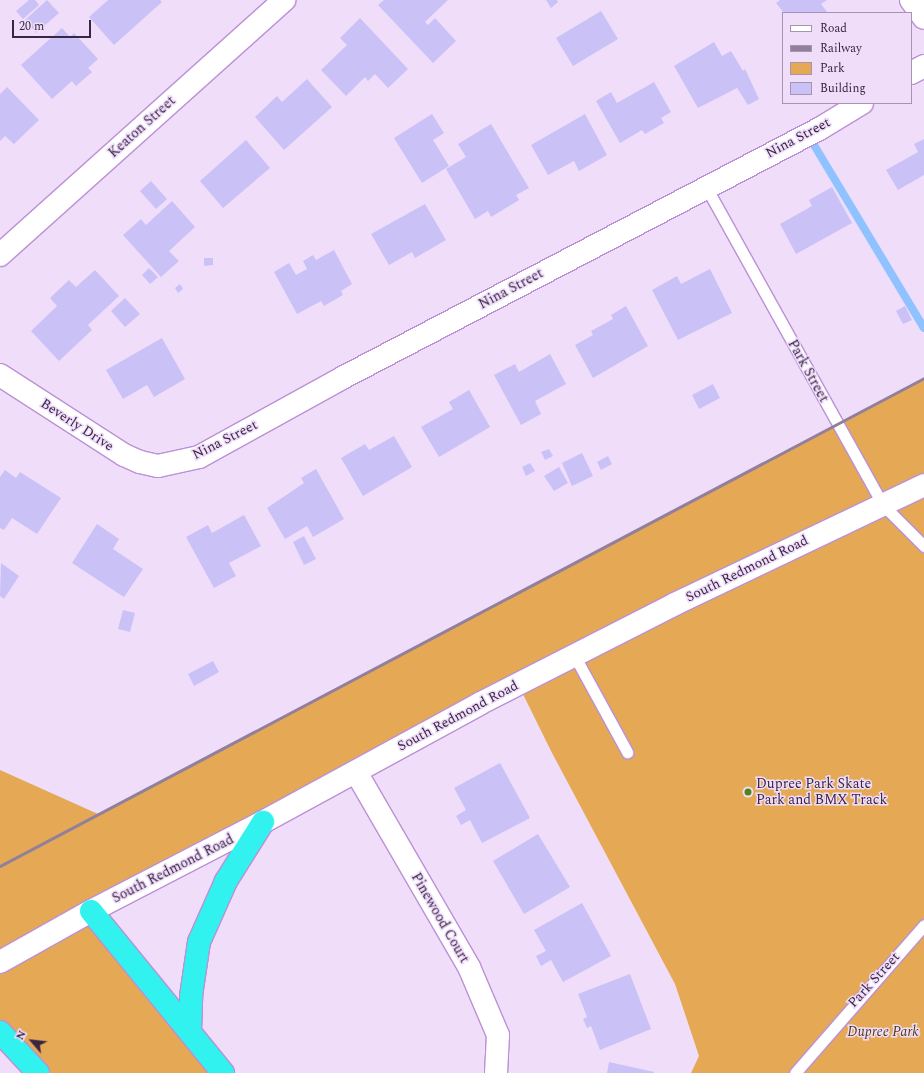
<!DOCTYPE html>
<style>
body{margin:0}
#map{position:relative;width:924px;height:1073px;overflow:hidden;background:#efddfa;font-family:Spectral,serif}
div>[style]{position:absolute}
.green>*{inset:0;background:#e5a855}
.stream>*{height:8px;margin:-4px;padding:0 4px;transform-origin:4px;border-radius:4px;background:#8fc2fe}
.building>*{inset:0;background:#cac1f7}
.roads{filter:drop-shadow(1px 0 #bc90d6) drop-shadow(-1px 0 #bc90d6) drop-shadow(0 1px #bc90d6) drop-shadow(0 -1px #bc90d6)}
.lane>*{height:11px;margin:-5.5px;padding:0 5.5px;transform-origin:5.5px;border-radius:5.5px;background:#fff}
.street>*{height:22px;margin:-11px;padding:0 11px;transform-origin:11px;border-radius:11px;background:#fff}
.secondary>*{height:22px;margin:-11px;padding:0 11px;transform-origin:11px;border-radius:11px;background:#fff}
.highway>*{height:22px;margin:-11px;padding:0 11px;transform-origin:11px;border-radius:11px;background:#31f2ee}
.rail>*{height:3px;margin:-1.5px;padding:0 1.5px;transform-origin:1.5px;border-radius:1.5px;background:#917f9c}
.dots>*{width:11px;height:11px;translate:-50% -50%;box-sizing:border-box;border:2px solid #efddfa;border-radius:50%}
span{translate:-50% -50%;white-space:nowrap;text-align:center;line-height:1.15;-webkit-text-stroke:3px #efddfa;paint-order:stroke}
.street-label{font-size:14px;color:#382643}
.poi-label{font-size:14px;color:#382643}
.left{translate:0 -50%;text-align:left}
.park-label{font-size:14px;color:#533915;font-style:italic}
.legend{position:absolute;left:782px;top:12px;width:130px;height:92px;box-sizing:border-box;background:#efddfa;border:1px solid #a694b1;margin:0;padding:5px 7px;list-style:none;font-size:12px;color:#382643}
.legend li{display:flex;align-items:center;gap:8px;height:20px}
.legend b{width:20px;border:1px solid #a694b1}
.north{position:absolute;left:12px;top:1021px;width:40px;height:40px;-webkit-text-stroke:3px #efddfa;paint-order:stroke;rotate:298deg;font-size:11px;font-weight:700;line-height:16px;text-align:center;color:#382643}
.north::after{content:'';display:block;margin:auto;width:14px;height:18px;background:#382643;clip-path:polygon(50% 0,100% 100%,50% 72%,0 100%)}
.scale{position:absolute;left:12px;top:20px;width:79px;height:18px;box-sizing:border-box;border:2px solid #382643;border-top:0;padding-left:5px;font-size:12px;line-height:14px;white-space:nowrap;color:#382643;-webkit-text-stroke:3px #efddfa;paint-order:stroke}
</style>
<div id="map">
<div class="green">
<div style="clip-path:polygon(924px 378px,924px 1073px,691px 1073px,699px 1056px,675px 984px,551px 751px,518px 684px,91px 911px,223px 1073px,38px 1073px,0 1033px,0 770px,98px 814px)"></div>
</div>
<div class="stream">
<div style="left:808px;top:135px;width:225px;rotate:59deg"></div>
</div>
<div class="building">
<div style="clip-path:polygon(29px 0,35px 0,39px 5px,23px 19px,16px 11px)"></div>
<div style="clip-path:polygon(47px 0,59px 13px,36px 33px,25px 20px)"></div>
<div style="clip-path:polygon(108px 0,160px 0,162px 2px,114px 45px,89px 17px)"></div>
<div style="clip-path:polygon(384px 0,448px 0,425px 22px,428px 25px,435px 18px,456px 41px,433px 63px,378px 5px)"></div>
<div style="clip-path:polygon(546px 0,557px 0,558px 2px,551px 8px)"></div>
<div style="clip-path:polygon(780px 0,827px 0,821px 4px,828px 13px,784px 13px,776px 3px)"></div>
<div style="clip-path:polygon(601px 11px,618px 39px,573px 66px,556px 38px)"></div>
<div style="clip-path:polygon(360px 18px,408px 69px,388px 88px,375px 74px,368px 81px,365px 77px,346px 96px,321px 70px,347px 45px,340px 38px)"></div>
<div style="clip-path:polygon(62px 28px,70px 37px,74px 33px,98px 59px,88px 68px,92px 72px,76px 86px,72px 81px,52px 99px,21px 65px)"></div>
<div style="clip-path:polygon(714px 42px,722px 56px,731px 51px,743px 71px,745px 69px,759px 99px,748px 105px,737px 88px,698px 108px,674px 66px)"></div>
<div style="clip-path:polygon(307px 79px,332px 107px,284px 150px,255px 117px,277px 96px,282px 102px)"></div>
<div style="clip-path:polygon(654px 82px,671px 112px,661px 118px,664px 123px,645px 134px,642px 130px,620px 143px,596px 101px,611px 92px,617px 103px)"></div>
<div style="clip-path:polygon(7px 87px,39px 120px,14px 144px,5px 136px,0 141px,0 94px)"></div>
<div style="clip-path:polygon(432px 114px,444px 133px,433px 140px,449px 166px,422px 183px,394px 138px)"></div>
<div style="clip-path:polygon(585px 114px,607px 155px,579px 171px,574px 161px,548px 175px,531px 145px)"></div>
<div style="clip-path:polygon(491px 124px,529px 188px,516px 195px,519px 200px,491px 217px,488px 211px,475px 219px,446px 169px,466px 157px,458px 144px)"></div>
<div style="clip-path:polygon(924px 139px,924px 175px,898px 190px,886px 170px,918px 152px,914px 144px)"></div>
<div style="clip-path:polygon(246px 140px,270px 168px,223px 208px,200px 181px)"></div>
<div style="clip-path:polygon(151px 181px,167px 199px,156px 209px,140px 191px)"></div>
<div style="clip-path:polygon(832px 187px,852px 223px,796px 254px,780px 224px,812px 206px,809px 200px)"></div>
<div style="clip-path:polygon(172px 201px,195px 227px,169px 251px,179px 261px,161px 277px,123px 235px,141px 219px,146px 225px)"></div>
<div style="clip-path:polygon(425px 204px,446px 240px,415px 258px,412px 252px,389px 265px,371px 234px)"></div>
<div style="clip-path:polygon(334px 250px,352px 284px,341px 291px,343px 295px,324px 306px,321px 301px,297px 314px,274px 272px,289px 263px,296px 275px,307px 269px,303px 261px,313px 255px,316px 260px)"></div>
<div style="clip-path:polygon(204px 258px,213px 258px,213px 265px,204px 266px)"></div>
<div style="clip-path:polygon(149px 268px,158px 277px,150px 284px,142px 275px)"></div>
<div style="clip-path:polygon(710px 269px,732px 313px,678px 340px,652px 290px,677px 276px,681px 284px)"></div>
<div style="clip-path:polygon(95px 270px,119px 296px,88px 325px,92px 330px,59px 361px,31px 331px,57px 306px,50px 298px,69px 280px,76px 287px)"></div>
<div style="clip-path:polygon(180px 284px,183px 289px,178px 293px,175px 288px)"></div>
<div style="clip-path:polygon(125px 298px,140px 314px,125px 327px,111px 311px)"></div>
<div style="clip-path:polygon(626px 306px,648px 346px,593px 378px,575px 345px,593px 335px,591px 331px,613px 319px,611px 315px)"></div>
<div style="clip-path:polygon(905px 306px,912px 320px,903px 324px,896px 311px)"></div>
<div style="clip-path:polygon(162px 338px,185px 379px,154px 397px,147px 385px,123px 399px,106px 370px)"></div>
<div style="clip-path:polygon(550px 354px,566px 384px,535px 401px,541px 414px,521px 425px,494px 375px,515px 364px,519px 372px)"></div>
<div style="clip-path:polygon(713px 384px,720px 398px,699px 409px,692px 395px)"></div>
<div style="clip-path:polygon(469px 390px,490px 427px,439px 457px,421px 427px,453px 409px,449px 402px)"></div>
<div style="clip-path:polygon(394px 436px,412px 467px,363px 496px,341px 458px,365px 444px,369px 450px)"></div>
<div style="clip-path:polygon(549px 449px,553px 456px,545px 460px,541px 452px)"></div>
<div style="clip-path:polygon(582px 453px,593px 476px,572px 486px,562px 463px)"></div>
<div style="clip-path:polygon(608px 456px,612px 464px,601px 470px,597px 462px)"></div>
<div style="clip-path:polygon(530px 463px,535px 471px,526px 476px,522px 467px)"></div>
<div style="clip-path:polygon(559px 467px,568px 483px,554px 491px,544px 476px)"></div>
<div style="clip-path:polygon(316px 469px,344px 519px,313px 537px,307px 526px,285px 539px,267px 508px,304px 483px,301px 478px)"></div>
<div style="clip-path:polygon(5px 470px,16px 478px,20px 472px,61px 498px,37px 534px,12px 518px,4px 530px,0 528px,0 477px)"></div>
<div style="clip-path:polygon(244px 515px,261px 546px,229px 563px,236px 576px,214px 588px,186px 537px,208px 525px,212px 533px)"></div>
<div style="clip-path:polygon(97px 524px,119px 539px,113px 549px,143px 569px,124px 597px,72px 563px)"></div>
<div style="clip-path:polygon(304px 536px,316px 559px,304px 565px,293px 542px)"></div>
<div style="clip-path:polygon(1px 563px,19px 576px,4px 599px,0 596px)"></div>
<div style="clip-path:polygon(123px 610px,135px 613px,130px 632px,118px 629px)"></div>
<div style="clip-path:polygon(213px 661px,219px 672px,194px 686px,188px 674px)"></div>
<div style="clip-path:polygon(500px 763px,530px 818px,482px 843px,470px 820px,461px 825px,456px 816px,466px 810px,454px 788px)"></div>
<div style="clip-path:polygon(538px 834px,570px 887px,524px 914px,493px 861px)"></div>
<div style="clip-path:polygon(582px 903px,611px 956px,563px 982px,551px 960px,541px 966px,536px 956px,546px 951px,534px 930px)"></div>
<div style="clip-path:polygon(630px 974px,651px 1029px,600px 1050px,591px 1026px,587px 1028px,583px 1019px,587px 1017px,578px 994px)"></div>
<div style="clip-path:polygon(609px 1062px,654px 1072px,654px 1073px,607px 1073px)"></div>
</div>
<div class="roads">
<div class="lane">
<div style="left:706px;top:187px;width:364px;rotate:60.9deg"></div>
<div style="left:883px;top:505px;width:58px;rotate:45deg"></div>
<div style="left:574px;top:655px;width:111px;rotate:61.3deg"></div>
<div style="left:795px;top:1073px;width:196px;rotate:-48.9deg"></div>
</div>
<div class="street">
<div style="left:911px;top:0;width:22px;rotate:54deg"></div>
<div style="left:911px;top:73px;width:15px;rotate:-28deg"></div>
<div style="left:0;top:255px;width:382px;rotate:-41.9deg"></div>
<div style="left:0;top:375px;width:148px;rotate:32.8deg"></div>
<div style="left:124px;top:455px;width:17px;rotate:24deg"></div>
<div style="left:140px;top:462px;width:18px;rotate:13deg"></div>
<div style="left:158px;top:466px;width:42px;rotate:-12.4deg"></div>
<div style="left:199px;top:457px;width:166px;rotate:-28.9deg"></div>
<div style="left:344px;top:377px;width:538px;rotate:-27.57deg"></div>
<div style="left:821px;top:128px;width:48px;rotate:-31.4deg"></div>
<div style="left:356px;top:772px;width:225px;rotate:59.9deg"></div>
<div style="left:469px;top:967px;width:74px;rotate:66.9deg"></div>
<div style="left:498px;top:1035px;width:38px;rotate:93deg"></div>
</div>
<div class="secondary">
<div style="left:0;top:962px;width:104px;rotate:-29.3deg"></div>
<div style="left:91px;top:911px;width:194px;rotate:-27.4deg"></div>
<div style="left:263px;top:822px;width:246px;rotate:-28.6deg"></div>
<div style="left:479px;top:704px;width:220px;rotate:-27deg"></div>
<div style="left:675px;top:604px;width:276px;rotate:-25.5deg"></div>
</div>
<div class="highway">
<div style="left:91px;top:911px;width:209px;rotate:50.8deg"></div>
<div style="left:190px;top:1031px;width:35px;rotate:-88deg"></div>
<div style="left:191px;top:996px;width:55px;rotate:-81.6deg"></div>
<div style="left:199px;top:942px;width:67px;rotate:-66.1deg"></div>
<div style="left:226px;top:881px;width:70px;rotate:-57.9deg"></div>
<div style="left:0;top:1032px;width:56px;rotate:47.2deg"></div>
</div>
</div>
<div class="rail">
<div style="left:0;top:866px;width:1045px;rotate:-27.84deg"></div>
</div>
<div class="dots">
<div style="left:748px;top:792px;background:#508318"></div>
</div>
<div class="street-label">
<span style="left:142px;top:127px;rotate:-42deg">Keaton Street</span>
<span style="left:798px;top:138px;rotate:-28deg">Nina Street</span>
<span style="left:511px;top:289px;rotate:-28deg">Nina Street</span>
<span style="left:808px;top:371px;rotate:61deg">Park Street</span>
<span style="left:77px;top:425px;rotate:33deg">Beverly Drive</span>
<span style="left:225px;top:440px;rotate:-27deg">Nina Street</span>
<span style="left:747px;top:569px;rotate:-26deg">South Redmond Road</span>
<span style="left:458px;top:716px;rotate:-28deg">South Redmond Road</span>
<span style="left:173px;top:869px;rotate:-27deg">South Redmond Road</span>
<span style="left:440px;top:918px;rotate:60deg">Pinewood Court</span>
<span style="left:874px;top:980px;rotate:-48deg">Park Street</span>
</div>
<div class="poi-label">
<span class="left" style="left:756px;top:792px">Dupree Park Skate<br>Park and BMX Track</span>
</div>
<div class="park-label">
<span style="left:883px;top:1032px">Dupree Park</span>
</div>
<ul class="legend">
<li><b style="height:5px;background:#fff"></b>Road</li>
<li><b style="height:5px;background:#917f9c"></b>Railway</li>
<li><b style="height:11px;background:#e5a855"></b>Park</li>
<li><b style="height:11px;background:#cac1f7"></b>Building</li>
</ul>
<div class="north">N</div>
<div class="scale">20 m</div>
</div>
